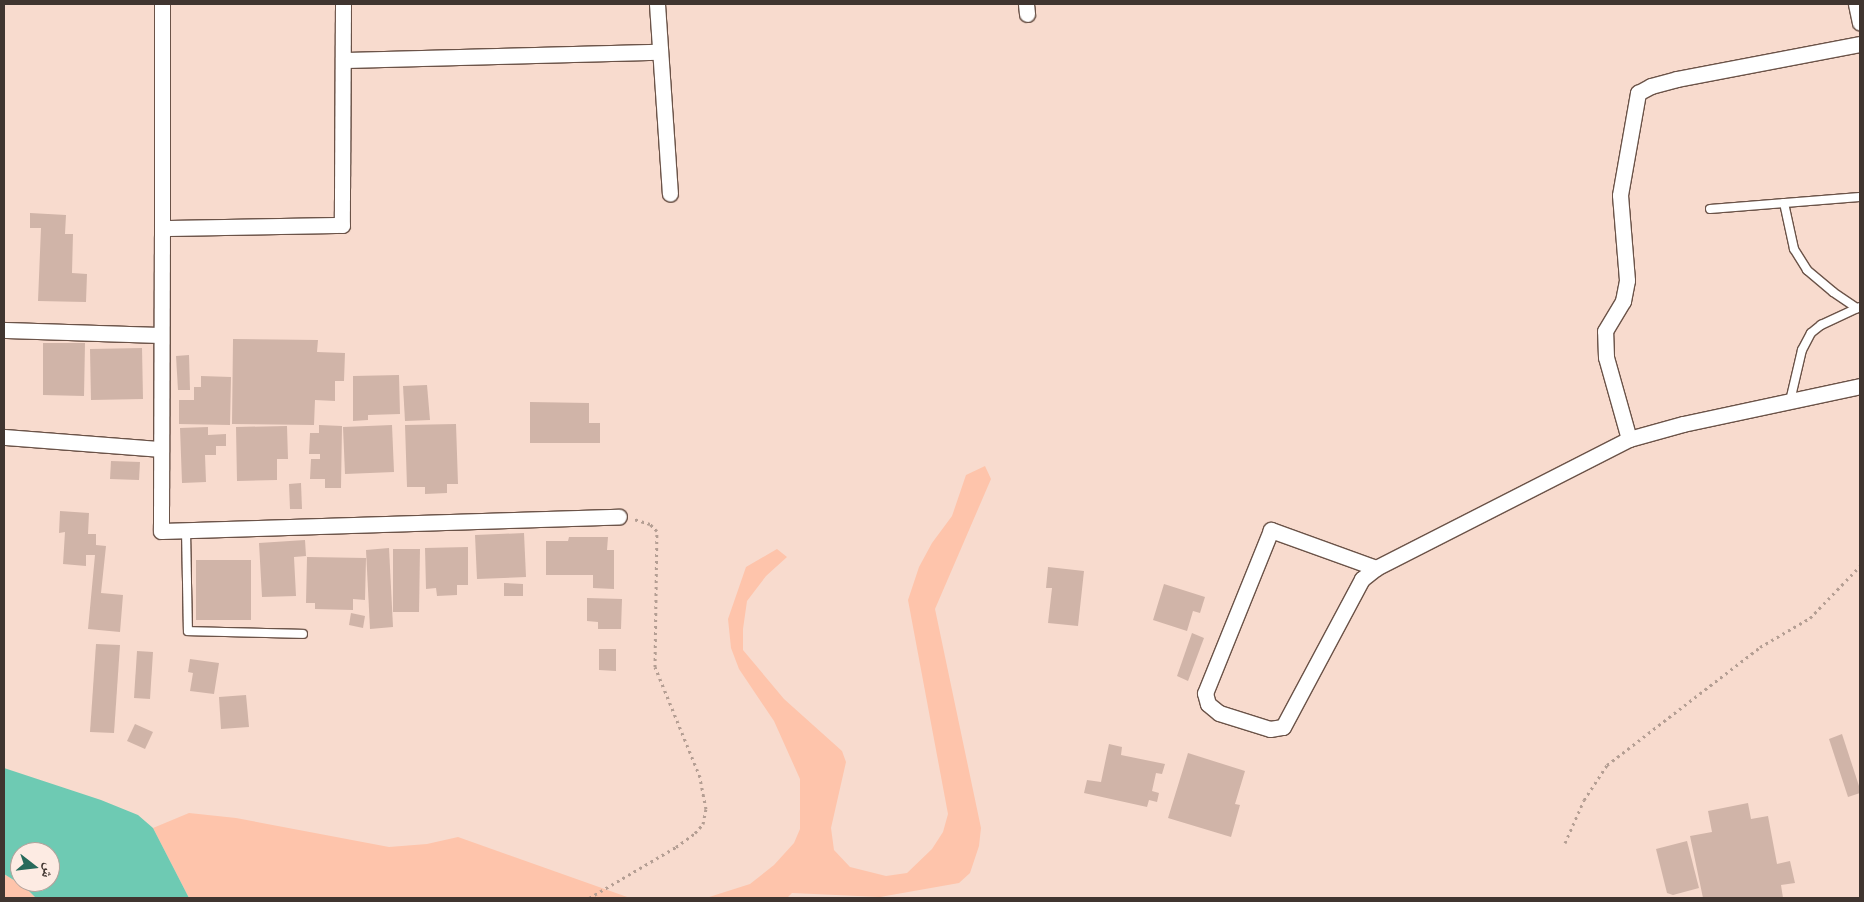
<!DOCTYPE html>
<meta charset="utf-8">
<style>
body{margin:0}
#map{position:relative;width:1864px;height:902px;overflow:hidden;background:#f8dbce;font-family:"Exo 2","Noto Naskh Arabic",sans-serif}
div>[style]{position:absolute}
.green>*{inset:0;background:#fec4ab}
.water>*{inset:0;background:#6ecab3}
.building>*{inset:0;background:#d0b4a8}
.path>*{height:3px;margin-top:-1.5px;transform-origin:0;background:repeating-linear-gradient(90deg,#b49e93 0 2.5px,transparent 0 6.5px)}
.roads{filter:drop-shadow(1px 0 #6b5348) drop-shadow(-1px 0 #6b5348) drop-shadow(0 1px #6b5348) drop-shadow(0 -1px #6b5348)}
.service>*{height:8px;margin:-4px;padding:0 4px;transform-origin:4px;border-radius:4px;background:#fff}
.minor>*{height:15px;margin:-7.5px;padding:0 7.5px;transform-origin:7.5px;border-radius:7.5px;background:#fff}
span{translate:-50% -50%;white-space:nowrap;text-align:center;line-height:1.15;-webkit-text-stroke:4px #fdebe3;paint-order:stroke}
.frame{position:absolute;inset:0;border:5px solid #403530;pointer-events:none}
.north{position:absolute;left:10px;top:842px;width:50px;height:50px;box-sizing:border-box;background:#fdebe3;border:1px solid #b1a29b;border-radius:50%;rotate:106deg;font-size:14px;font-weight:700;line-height:20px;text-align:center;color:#403530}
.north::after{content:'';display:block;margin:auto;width:18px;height:22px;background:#276a5b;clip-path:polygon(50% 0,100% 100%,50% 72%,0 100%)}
</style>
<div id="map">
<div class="green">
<div style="clip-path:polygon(985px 466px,991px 479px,935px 609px,981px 828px,979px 846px,970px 873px,959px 883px,880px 897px,792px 893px,787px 898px,706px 898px,750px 884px,774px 865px,794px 843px,800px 829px,800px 779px,774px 721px,739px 669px,731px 648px,728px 619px,746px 567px,777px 549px,787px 557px,766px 576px,747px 601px,743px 629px,743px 650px,784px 699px,842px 751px,846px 762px,831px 828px,834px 850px,850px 867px,886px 876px,907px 873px,932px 849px,943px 832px,948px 814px,908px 600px,919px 567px,932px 543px,952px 516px,966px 475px)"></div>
<div style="clip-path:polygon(189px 813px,236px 818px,389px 847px,427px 844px,458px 837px,630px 898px,189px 898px,153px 828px)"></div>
<div style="clip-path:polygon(4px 874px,25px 887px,36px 898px,4px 898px)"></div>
</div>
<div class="water">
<div style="clip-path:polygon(evenodd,4px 768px,101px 800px,138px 815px,153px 828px,189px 898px,36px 898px,25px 887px,4px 874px,4px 768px,20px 852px,50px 852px,50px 882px,20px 882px,20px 852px)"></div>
</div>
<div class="building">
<div style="clip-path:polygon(30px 213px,66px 215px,65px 234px,73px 234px,72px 273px,87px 274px,86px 302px,38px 301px,41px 228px,30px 228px)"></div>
<div style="clip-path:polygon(233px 339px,318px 340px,317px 352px,345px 353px,344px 381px,335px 381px,335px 401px,315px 400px,314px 425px,232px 424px)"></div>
<div style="clip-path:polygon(43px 343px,85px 343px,84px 396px,43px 395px)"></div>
<div style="clip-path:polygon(142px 348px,143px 399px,91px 400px,90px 349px)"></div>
<div style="clip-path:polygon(189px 355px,190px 390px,178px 390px,176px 356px)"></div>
<div style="clip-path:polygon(399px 375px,400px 414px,368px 415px,368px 420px,353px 421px,353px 376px)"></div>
<div style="clip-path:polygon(201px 376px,231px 377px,230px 425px,179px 424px,179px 400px,194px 400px,194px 387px,201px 387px)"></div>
<div style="clip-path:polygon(427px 385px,430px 420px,405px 421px,403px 386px)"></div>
<div style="clip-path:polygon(530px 402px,589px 403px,589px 423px,600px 423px,600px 443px,530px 443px)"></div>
<div style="clip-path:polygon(456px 424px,458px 484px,447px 484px,447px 493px,425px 494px,425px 487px,407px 487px,405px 425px)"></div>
<div style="clip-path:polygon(319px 425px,342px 426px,341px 488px,325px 488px,325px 479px,310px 479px,311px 459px,320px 459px,320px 454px,309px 454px,310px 433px,319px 433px)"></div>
<div style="clip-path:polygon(392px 425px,394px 472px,345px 474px,343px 427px)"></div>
<div style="clip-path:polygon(287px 426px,288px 459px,277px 459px,277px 480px,237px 481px,236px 427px)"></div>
<div style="clip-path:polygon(208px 427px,208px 435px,226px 434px,226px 446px,216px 446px,216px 455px,205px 455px,206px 482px,182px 483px,180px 428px)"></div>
<div style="clip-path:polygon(111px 461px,140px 462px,139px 480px,110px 479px)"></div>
<div style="clip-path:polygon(301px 483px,302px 509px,290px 509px,289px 484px)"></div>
<div style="clip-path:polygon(60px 511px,89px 513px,88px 534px,96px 534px,96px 545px,106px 546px,101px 593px,123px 595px,120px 632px,88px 629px,95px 555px,86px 555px,86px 566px,63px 564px,65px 532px,59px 533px)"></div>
<div style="clip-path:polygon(524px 533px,526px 577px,477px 579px,475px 535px)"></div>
<div style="clip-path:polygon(569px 537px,608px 537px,607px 550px,614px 550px,614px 589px,593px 588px,593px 575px,546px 575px,546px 541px,568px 541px)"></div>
<div style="clip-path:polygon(305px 540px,306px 556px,294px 557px,296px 596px,262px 597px,259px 543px)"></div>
<div style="clip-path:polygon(468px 547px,468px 585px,457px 585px,457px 595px,437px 596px,436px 588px,426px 589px,425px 548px)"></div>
<div style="clip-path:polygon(389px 548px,393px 627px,370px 629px,366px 550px)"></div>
<div style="clip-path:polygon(393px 549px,420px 549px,419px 612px,393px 612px)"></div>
<div style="clip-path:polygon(307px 557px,366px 558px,365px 600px,353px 599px,353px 610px,315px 609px,315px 603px,306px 603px)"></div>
<div style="clip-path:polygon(196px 560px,251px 560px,251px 620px,196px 620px)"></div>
<div style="clip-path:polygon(1048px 567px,1084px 571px,1078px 626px,1048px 623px,1052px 588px,1046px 588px)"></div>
<div style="clip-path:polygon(504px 583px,523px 584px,523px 596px,504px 596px)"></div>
<div style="clip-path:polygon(1164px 584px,1205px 597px,1200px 613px,1193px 611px,1187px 631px,1153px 620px)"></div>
<div style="clip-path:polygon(587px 598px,622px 599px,621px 629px,598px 629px,598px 622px,587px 621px)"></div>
<div style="clip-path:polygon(351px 613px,365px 616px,363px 628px,349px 625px)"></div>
<div style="clip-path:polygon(1192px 633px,1204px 638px,1188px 681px,1177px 676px)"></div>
<div style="clip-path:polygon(96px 644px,120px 645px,114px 733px,90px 732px)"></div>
<div style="clip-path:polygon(599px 649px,616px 649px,616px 671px,599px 670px)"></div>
<div style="clip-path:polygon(137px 651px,153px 652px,150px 699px,134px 698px)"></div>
<div style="clip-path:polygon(190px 659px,219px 663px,214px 694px,190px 691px,193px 673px,188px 672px)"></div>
<div style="clip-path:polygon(246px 695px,249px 727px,221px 729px,219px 697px)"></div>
<div style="clip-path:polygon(135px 724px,153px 732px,145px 749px,127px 741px)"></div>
<div style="clip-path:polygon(1842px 734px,1860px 789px,1860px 793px,1848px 797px,1829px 739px)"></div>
<div style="clip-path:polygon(1109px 744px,1122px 747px,1121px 755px,1165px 764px,1162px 774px,1156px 773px,1152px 791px,1159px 793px,1157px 802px,1149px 800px,1147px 807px,1084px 793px,1087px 780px,1101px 782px)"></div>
<div style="clip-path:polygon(1188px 753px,1245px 771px,1235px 804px,1240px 805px,1231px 837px,1168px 818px)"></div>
<div style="clip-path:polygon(1748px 803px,1751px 819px,1768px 816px,1777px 864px,1790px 861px,1795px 883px,1781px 885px,1783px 898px,1703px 898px,1690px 836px,1712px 832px,1708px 811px)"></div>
<div style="clip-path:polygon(1687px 841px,1699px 888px,1673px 895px,1667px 893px,1656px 849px)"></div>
</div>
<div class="path">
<div style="left:1565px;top:843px;width:47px;rotate:-66.2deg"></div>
<div style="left:1584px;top:800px;width:42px;rotate:-56.7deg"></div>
<div style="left:1607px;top:765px;width:193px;rotate:-37.6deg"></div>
<div style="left:1760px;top:647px;width:58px;rotate:-30.1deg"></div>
<div style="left:1810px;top:618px;width:72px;rotate:-46.1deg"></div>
<div style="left:589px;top:898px;width:101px;rotate:-30.4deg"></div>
<div style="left:676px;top:847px;width:24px;rotate:-36deg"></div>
<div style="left:695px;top:833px;width:12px;rotate:-48deg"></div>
<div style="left:703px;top:824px;width:15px;rotate:-79deg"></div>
<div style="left:706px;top:809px;width:33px;rotate:-101deg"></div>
<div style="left:700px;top:777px;width:119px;rotate:-112.2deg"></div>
<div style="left:655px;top:667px;width:136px;rotate:-89.2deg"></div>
<div style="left:657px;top:531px;width:10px;rotate:-135deg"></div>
<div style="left:650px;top:524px;width:17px;rotate:-163deg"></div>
</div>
<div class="roads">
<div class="service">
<div style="left:1784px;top:203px;width:47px;rotate:77.7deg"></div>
<div style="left:1794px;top:249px;width:25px;rotate:58deg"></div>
<div style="left:1807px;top:270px;width:34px;rotate:40deg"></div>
<div style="left:1833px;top:292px;width:29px;rotate:34deg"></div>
<div style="left:1857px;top:308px;width:3px;rotate:-18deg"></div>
<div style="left:1710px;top:209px;width:150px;rotate:-4.6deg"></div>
<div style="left:1790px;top:401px;width:52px;rotate:-76.8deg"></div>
<div style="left:1802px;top:350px;width:19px;rotate:-62deg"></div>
<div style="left:1811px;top:333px;width:13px;rotate:-39deg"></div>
<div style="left:1821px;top:325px;width:40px;rotate:-25deg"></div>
<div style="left:186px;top:530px;width:101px;rotate:88.9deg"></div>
<div style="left:188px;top:631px;width:115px;rotate:1.5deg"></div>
</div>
<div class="minor">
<div style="left:162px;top:4px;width:224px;rotate:90deg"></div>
<div style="left:343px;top:4px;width:221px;rotate:90.3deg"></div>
<div style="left:342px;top:225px;width:180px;rotate:179deg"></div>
<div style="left:162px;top:228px;width:303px;rotate:90.2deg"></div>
<div style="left:161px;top:531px;width:458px;rotate:-1.8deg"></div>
<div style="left:657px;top:4px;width:190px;rotate:86.1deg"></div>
<div style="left:1026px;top:4px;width:10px;rotate:84deg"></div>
<div style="left:1856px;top:4px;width:19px;rotate:78deg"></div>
<div style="left:344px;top:60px;width:316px;rotate:-1.5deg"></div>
<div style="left:4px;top:330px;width:156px;rotate:1.8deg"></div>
<div style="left:4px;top:437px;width:157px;rotate:4.4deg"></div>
<div style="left:1629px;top:439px;width:85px;rotate:-105.7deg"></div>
<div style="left:1606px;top:357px;width:26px;rotate:-92deg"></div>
<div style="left:1605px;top:331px;width:35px;rotate:-59deg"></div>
<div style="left:1623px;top:301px;width:21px;rotate:-79deg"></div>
<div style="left:1627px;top:280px;width:85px;rotate:-94.7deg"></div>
<div style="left:1620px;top:195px;width:104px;rotate:-80deg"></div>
<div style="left:1638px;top:93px;width:15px;rotate:-28deg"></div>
<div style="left:1651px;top:86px;width:27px;rotate:-15deg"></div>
<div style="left:1677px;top:79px;width:186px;rotate:-10.8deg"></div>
<div style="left:1376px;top:568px;width:112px;rotate:-160.1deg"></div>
<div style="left:1271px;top:530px;width:176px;rotate:112deg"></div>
<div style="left:1205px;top:693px;width:11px;rotate:75deg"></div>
<div style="left:1208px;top:704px;width:14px;rotate:39deg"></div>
<div style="left:1219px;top:713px;width:53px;rotate:17.4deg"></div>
<div style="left:1270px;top:729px;width:13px;rotate:-9deg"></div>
<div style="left:1283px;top:727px;width:168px;rotate:-61.9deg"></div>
<div style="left:1362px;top:579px;width:18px;rotate:-38deg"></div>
<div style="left:1376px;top:568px;width:284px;rotate:-27deg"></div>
<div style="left:1629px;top:439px;width:56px;rotate:-15.5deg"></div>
<div style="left:1683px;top:424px;width:181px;rotate:-12.1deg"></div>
</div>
</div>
<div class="frame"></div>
<div class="north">ش</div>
</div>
